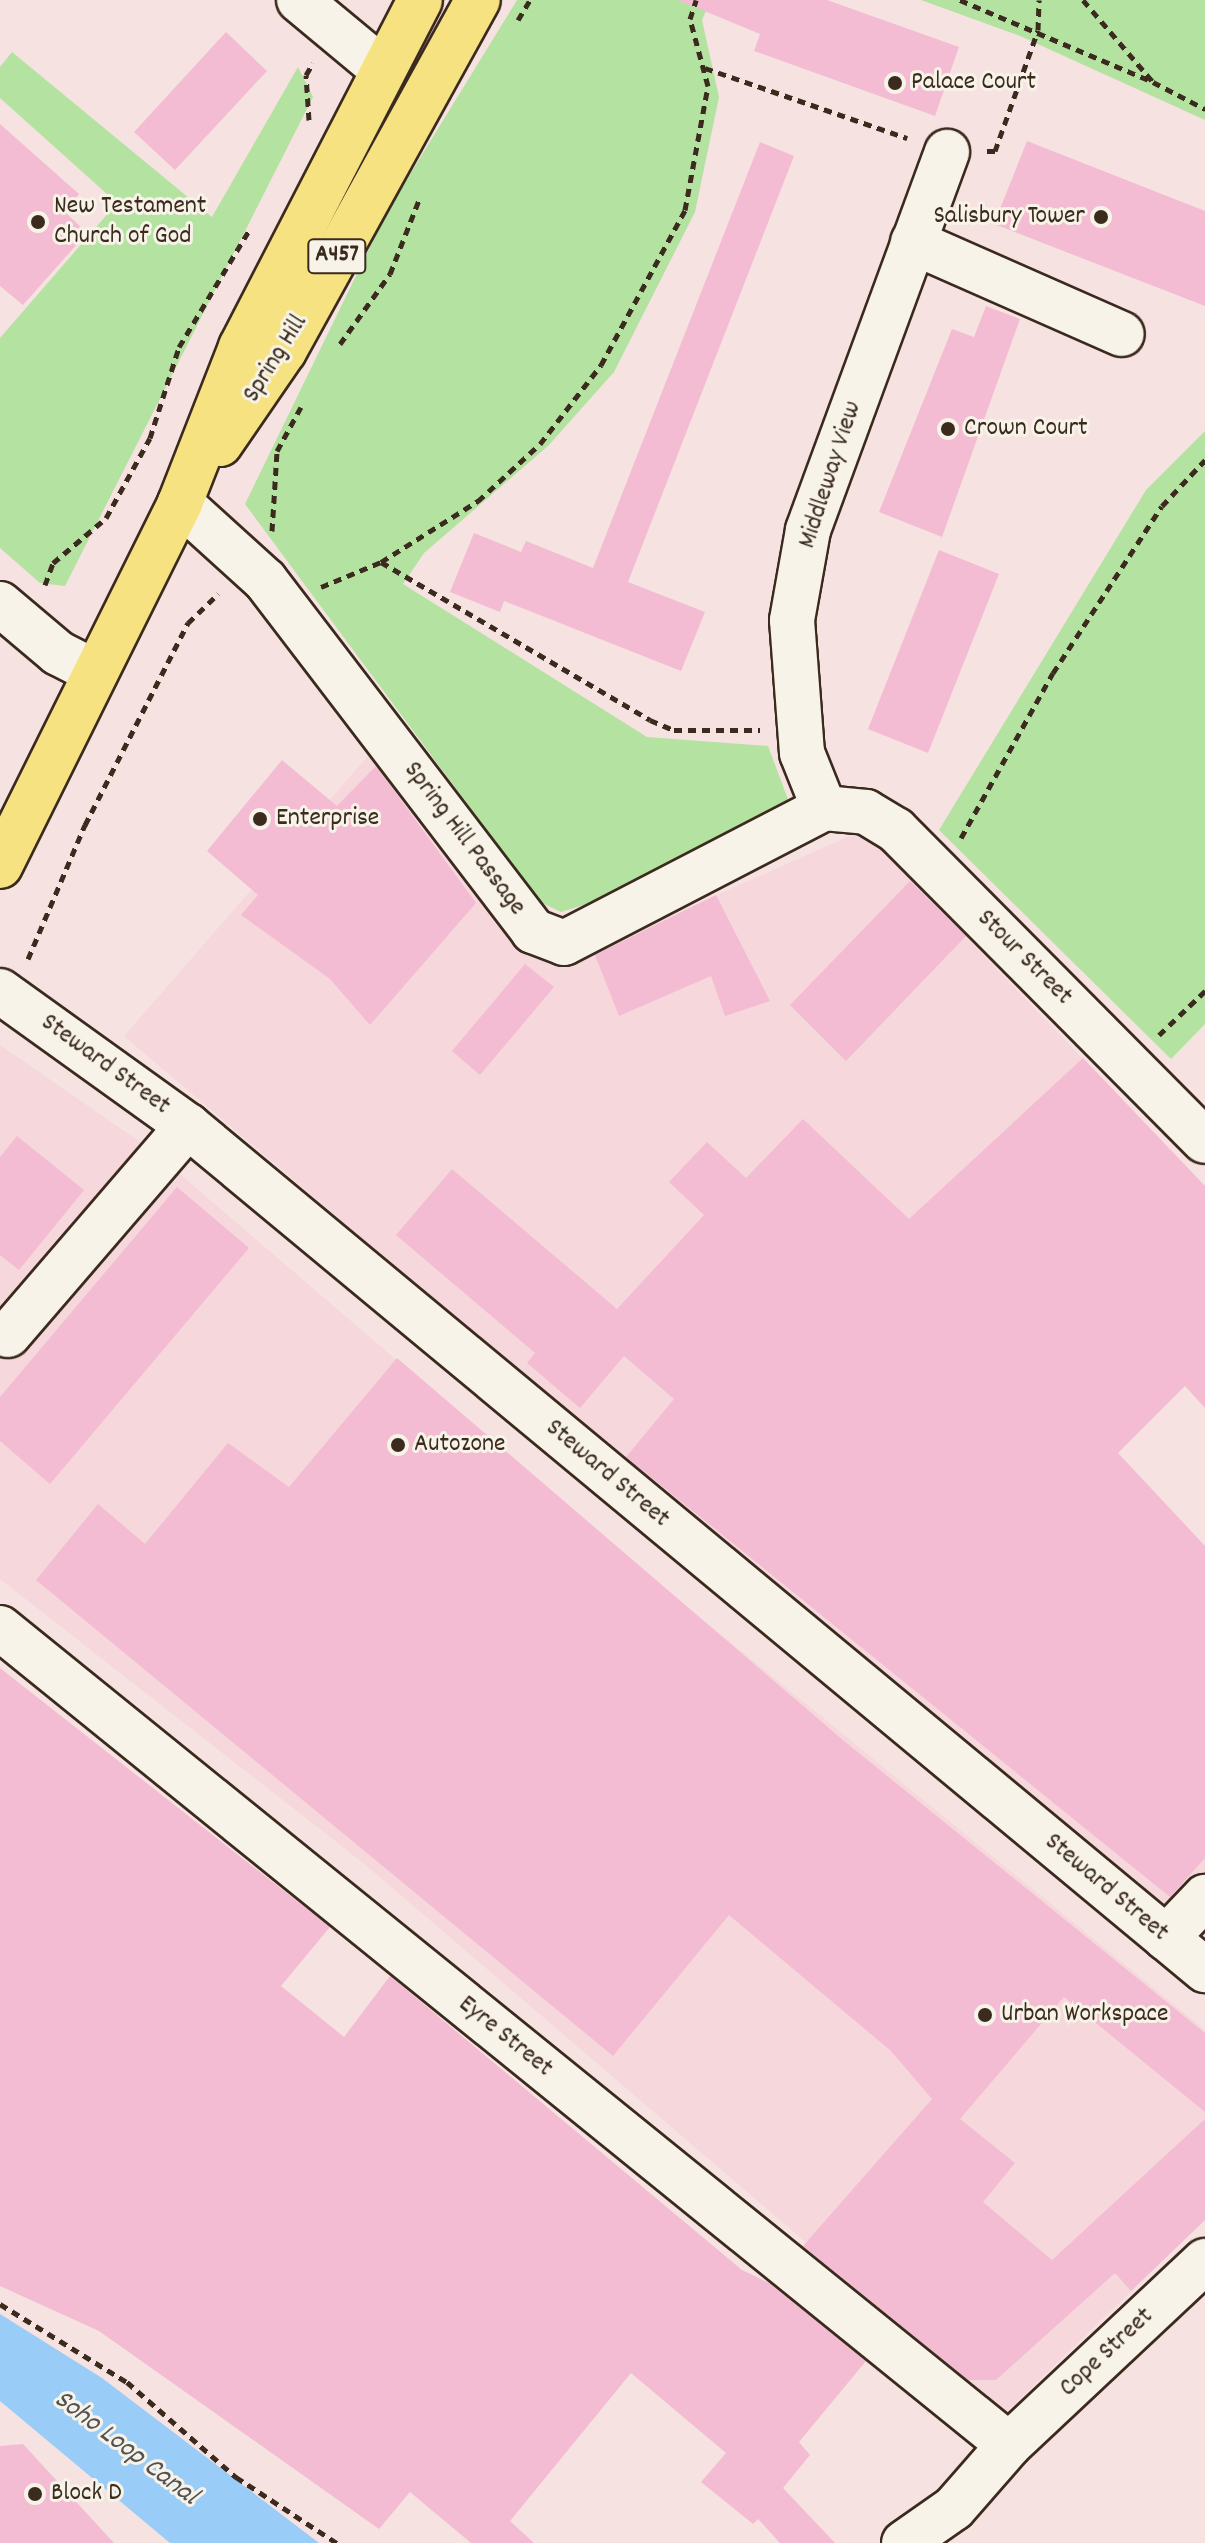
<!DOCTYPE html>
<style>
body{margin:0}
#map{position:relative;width:1205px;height:2543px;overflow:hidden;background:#f6e2e1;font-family:Dekko,sans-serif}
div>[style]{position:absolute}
.built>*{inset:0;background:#f5d7dc}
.green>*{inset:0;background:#b3e2a1}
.water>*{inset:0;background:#99ccf6}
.building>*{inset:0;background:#f4bcd2}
.path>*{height:5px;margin-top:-2.5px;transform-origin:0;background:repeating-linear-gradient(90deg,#3b2a1e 0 8px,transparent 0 14px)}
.roads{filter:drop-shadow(2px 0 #3b2a1e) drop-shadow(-2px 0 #3b2a1e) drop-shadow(0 2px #3b2a1e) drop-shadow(0 -2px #3b2a1e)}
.minor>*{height:44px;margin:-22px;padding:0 22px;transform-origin:22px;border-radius:22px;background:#f7f3e8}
.major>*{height:44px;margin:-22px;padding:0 22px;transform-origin:22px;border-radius:22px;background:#f6e281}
.dots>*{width:22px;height:22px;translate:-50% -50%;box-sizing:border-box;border:4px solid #f7f3e8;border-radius:50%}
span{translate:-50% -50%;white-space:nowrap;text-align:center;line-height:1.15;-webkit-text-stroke:6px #f7f3e8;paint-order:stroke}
.shield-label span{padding:2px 6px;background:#f7f3e8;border:2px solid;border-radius:6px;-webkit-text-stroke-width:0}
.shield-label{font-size:24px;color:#3b2a1e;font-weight:700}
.poi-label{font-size:26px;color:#3b2a1e}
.left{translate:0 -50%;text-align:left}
.right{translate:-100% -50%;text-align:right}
.street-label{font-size:26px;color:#3b2a1e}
.water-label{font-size:28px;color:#525254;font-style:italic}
</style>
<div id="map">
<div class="built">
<div style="clip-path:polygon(369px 755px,523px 937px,569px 961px,863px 830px,1205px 1186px,1039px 1369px,1205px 1546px,1205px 1937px,666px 1496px,124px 1036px)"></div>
<div style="clip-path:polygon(0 1045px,153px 1151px,615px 1548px,1205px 2030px,1205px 2220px,1005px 2413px,362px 1862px,0 1579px)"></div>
</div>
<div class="green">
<div style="clip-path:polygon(517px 0,711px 0,702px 20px,719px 97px,695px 212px,614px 372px,548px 446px,424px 553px,403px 584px,647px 737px,768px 746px,792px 810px,678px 875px,561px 912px,540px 902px,245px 504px,388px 210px)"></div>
<div style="clip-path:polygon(921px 0,1205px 0,1205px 120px,1020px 36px)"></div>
<div style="clip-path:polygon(12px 52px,212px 217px,298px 67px,313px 97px,65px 586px,40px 583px,0 548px,0 338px,117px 203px,0 98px,0 67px)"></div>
<div style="clip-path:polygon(1205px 431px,1205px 1024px,1171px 1059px,939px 830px,1146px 490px)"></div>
</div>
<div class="water">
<div style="clip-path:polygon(0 2314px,102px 2378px,319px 2543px,170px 2543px,0 2401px)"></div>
</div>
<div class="building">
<div style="clip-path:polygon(678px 0,827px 0,959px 47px,935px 116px,754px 51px,760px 34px)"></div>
<div style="clip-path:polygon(226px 32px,267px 71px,175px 170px,134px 132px)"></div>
<div style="clip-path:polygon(0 124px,79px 194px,64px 211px,87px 233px,23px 305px,0 286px)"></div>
<div style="clip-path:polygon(1027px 141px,1205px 211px,1205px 306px,994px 224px)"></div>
<div style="clip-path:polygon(760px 142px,794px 156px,628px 582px,705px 612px,681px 671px,504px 601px,500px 612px,450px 592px,474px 533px,521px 552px,526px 541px,593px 568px)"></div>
<div style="clip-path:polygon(986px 306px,1020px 319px,942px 537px,879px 512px,952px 329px,974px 337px)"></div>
<div style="clip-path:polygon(939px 550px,999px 574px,928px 753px,868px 729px)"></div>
<div style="clip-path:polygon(282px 760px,337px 806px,376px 766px,476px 903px,370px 1025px,330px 979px,241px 915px,258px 895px,207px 851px)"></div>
<div style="clip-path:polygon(910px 881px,966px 936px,846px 1061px,790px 1005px)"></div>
<div style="clip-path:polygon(716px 895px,770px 1001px,725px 1016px,711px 976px,619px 1016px,595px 955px)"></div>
<div style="clip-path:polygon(525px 964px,554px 987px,480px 1075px,452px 1051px)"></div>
<div style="clip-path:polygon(1083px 1058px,1205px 1186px,1205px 1408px,1185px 1386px,1118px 1453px,1205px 1546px,1205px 1858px,1170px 1897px,626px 1457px,674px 1399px,624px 1356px,580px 1408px,527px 1363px,535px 1353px,396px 1235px,452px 1169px,617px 1309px,704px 1215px,669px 1182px,707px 1142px,746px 1178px,803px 1119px,909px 1219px)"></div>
<div style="clip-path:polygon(17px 1136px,84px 1190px,19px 1270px,0 1255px,0 1157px)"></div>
<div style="clip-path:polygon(177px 1187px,249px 1248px,50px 1484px,0 1441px,0 1397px)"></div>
<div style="clip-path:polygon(397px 1358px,844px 1741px,1205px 2033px,1205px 2112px,1064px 1997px,960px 2119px,1015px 2163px,983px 2202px,1052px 2260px,1205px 2119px,1205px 2220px,1131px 2291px,1115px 2273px,996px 2380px,968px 2380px,803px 2246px,932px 2099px,891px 2051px,729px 1915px,613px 2056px,36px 1580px,98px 1504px,145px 1544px,228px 1443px,289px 1487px)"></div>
<div style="clip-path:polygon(0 1668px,330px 1927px,281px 1986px,344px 2037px,390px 1976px,742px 2270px,769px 2283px,866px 2361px,799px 2442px,810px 2455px,783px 2488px,835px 2543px,780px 2543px,758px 2519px,753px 2524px,701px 2482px,726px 2453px,631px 2373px,510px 2521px,534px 2543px,471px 2543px,410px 2492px,379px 2529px,99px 2331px,0 2286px)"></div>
<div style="clip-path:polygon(23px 2444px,114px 2543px,0 2543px,0 2446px)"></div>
</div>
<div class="path">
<div style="left:960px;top:0;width:210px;rotate:23deg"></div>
<div style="left:1083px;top:0;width:108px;rotate:49.5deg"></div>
<div style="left:1153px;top:82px;width:59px;rotate:27.4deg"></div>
<div style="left:518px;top:20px;width:23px;rotate:-59deg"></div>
<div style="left:705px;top:68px;width:214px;rotate:19.1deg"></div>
<div style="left:309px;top:120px;width:45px;rotate:-93.8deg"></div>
<div style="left:306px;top:75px;width:14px;rotate:-60deg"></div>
<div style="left:987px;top:151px;width:8px"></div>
<div style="left:995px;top:151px;width:128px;rotate:-70.4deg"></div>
<div style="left:1038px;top:30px;width:30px;rotate:-88deg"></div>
<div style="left:340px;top:344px;width:86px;rotate:-54.5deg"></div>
<div style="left:390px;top:274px;width:79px;rotate:-68.6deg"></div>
<div style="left:272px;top:531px;width:80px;rotate:-86.4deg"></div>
<div style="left:277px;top:451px;width:50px;rotate:-61.4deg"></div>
<div style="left:381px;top:562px;width:312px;rotate:30.4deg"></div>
<div style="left:650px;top:720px;width:26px;rotate:23deg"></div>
<div style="left:674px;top:730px;width:86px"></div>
<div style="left:45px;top:585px;width:23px;rotate:-70deg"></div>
<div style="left:53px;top:563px;width:70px;rotate:-40.3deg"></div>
<div style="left:106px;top:518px;width:91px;rotate:-61.2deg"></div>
<div style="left:150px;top:438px;width:96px;rotate:-72.3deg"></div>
<div style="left:179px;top:347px;width:138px;rotate:-59deg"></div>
<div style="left:321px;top:587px;width:65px;rotate:-22.6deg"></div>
<div style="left:381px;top:562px;width:115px;rotate:-32.2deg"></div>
<div style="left:478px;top:501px;width:84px;rotate:-42.6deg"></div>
<div style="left:540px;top:444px;width:100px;rotate:-52.3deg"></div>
<div style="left:601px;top:365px;width:176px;rotate:-61.5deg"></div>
<div style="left:685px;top:210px;width:126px;rotate:-79.5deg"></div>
<div style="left:708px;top:86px;width:69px;rotate:-105deg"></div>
<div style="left:690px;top:19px;width:20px;rotate:-72deg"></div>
<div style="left:961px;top:838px;width:189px;rotate:-60.9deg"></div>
<div style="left:1053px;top:673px;width:199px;rotate:-56.9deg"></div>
<div style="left:1162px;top:506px;width:63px;rotate:-46.9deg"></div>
<div style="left:28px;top:959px;width:146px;rotate:-67deg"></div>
<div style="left:85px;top:825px;width:227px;rotate:-63deg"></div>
<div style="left:188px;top:623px;width:42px;rotate:-44deg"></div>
<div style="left:1159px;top:1035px;width:64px;rotate:-43.7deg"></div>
<div style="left:0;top:2304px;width:149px;rotate:31.6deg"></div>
<div style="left:127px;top:2382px;width:145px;rotate:41.1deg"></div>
<div style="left:236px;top:2477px;width:121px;rotate:33.2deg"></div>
</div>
<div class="roads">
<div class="minor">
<div style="left:299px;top:0;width:108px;rotate:39.7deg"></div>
<div style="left:913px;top:242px;width:228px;rotate:23.8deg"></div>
<div style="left:180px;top:503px;width:115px;rotate:42.2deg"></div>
<div style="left:265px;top:580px;width:442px;rotate:52.6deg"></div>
<div style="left:533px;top:931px;width:33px;rotate:21deg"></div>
<div style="left:564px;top:943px;width:293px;rotate:-27.4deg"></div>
<div style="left:0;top:604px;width:76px;rotate:40.2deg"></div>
<div style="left:58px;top:653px;width:38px;rotate:27deg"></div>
<div style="left:824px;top:808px;width:59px;rotate:-111.8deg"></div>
<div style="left:802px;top:753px;width:133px;rotate:-94.3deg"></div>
<div style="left:792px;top:620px;width:91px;rotate:-79.9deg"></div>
<div style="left:808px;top:530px;width:403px;rotate:-69.8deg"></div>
<div style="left:824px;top:808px;width:42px;rotate:5.4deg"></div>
<div style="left:866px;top:812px;width:35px;rotate:31deg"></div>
<div style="left:896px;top:830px;width:438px;rotate:45.2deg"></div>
<div style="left:0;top:991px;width:231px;rotate:35.7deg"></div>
<div style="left:188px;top:1126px;width:1322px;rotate:39.69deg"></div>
<div style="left:8px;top:1335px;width:276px;rotate:-49.3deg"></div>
<div style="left:0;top:1628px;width:1298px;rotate:39deg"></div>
<div style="left:1166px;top:1938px;width:57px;rotate:-46.4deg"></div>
<div style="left:904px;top:2543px;width:61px;rotate:-35deg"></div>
<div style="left:954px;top:2508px;width:84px;rotate:-48.9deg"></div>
<div style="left:1009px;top:2445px;width:269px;rotate:-43.2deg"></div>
</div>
<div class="major">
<div style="left:220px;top:444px;width:113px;rotate:-55.5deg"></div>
<div style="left:284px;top:351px;width:401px;rotate:-61.1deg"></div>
<div style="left:0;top:866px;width:405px;rotate:-63.6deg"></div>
<div style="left:180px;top:503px;width:168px;rotate:-68.6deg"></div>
<div style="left:241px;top:347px;width:390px;rotate:-62.7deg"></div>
</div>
</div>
<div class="dots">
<div style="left:895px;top:83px;background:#3b2a1e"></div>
<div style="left:1101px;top:217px;background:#3b2a1e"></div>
<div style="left:38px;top:222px;background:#3b2a1e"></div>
<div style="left:948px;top:429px;background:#3b2a1e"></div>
<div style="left:260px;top:819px;background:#3b2a1e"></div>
<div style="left:398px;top:1445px;background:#3b2a1e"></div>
<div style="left:985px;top:2015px;background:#3b2a1e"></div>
<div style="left:35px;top:2494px;background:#3b2a1e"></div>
</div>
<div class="shield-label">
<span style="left:337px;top:256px">A457</span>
</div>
<div class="poi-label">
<span class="left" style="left:911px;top:83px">Palace Court</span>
<span class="left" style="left:54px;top:222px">New Testament<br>Church of God</span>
<span class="right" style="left:1085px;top:217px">Salisbury Tower</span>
<span class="left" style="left:964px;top:429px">Crown Court</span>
<span class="left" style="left:276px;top:819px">Enterprise</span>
<span class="left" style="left:414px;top:1445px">Autozone</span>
<span class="left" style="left:1001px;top:2015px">Urban Workspace</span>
<span class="left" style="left:51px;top:2494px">Block D</span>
</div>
<div class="street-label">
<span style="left:276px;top:359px;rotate:-58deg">Spring Hill</span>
<span style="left:831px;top:475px;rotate:-72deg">Middleway View</span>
<span style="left:464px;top:839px;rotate:53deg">Spring Hill Passage</span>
<span style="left:1024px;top:958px;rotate:45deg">Stour Street</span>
<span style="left:105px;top:1065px;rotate:36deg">Steward Street</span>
<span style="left:607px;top:1474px;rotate:40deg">Steward Street</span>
<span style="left:1106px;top:1888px;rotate:40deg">Steward Street</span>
<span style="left:505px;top:2037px;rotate:39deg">Eyre Street</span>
<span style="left:1107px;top:2353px;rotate:-43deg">Cope Street</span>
</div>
<div class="water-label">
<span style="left:125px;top:2449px;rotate:37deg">Soho Loop Canal</span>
</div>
</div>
